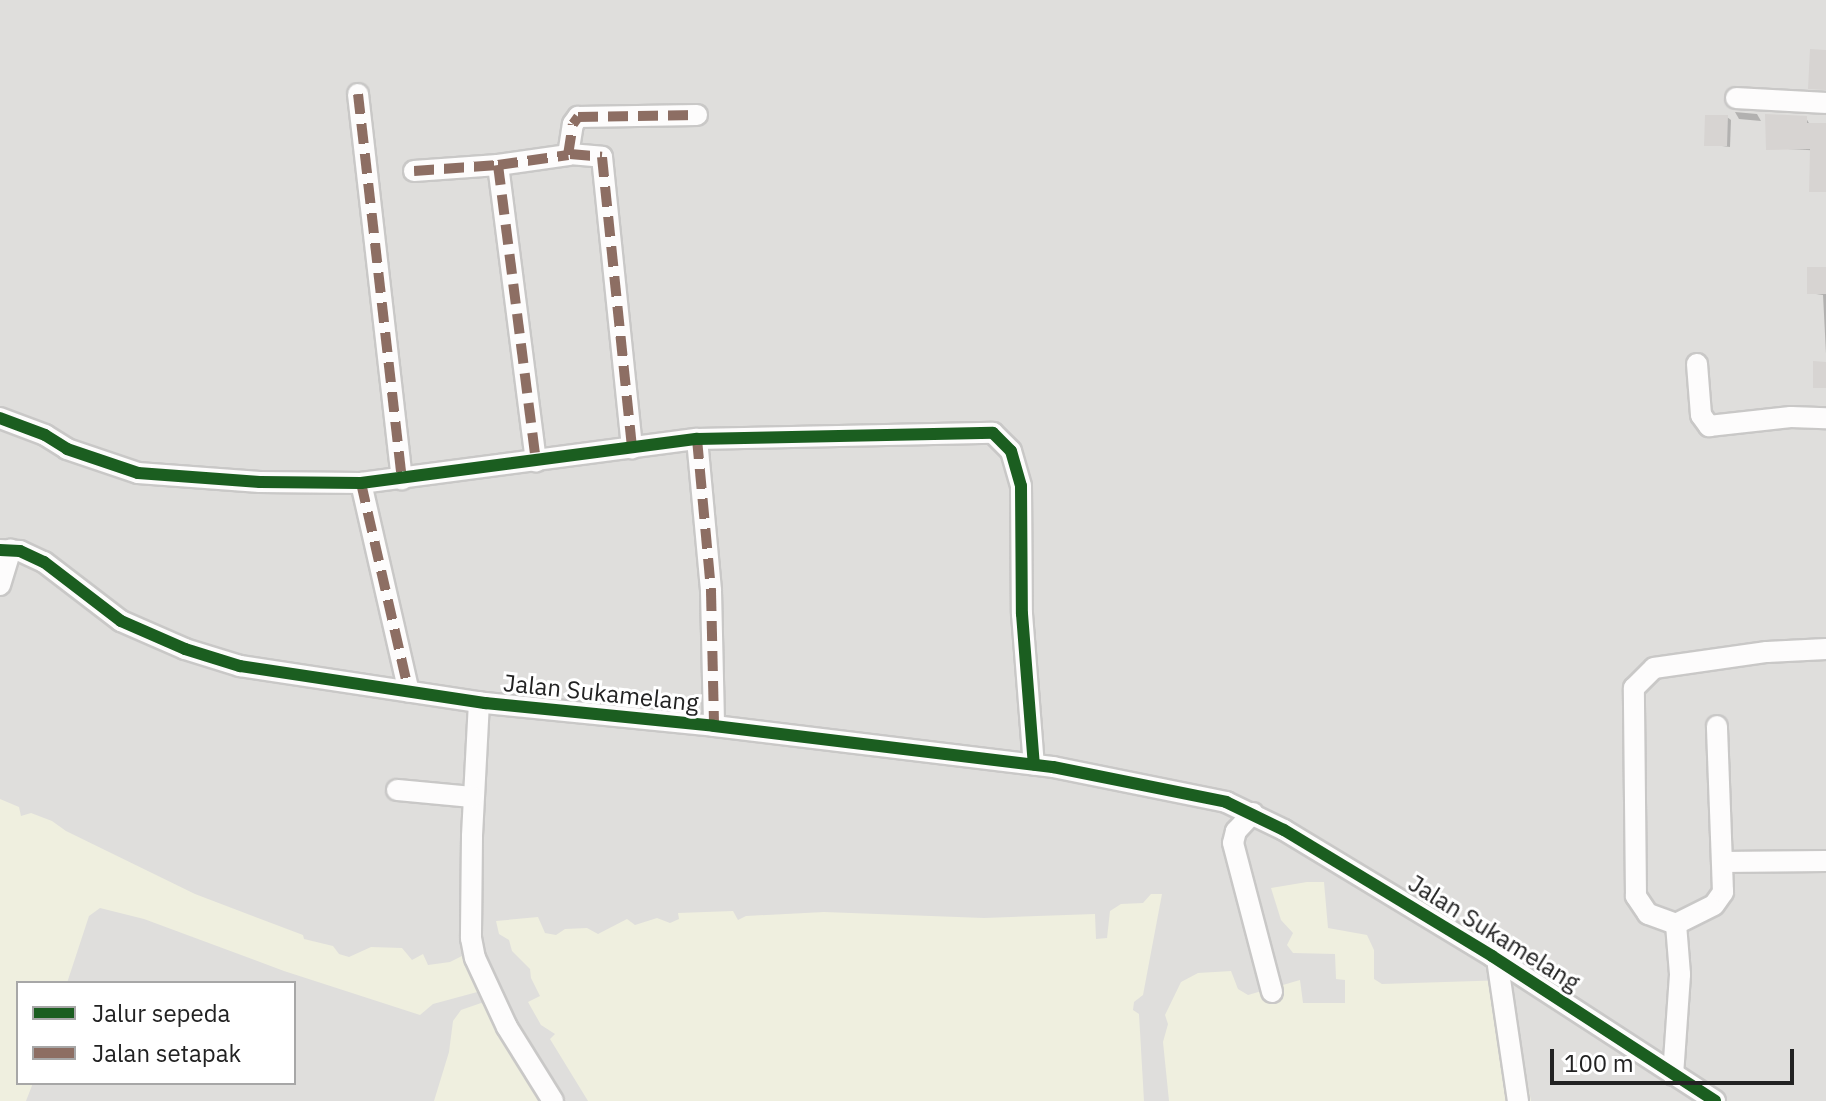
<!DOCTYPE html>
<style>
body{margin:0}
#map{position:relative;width:1826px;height:1101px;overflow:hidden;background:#f0eeeb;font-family:"IBM Plex Sans",sans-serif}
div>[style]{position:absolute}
.residential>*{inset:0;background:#dfdedc}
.farmland>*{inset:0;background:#efefdf}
.shadow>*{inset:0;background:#0003}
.building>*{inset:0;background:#d7d4d2}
.roads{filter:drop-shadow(2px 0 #c9c8c7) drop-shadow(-2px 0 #c9c8c7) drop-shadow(0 2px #c9c8c7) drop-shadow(0 -2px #c9c8c7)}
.minor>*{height:20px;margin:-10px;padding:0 10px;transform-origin:10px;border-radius:10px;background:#fdfcfc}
.quiet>*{height:10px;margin-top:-5px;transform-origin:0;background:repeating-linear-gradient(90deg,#8d6e63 0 20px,transparent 0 30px)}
.cycleway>*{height:12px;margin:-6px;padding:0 6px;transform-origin:6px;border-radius:6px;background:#1b5e20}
span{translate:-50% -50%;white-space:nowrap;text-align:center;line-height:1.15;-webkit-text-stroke:6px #fff;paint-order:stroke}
.street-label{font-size:24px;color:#222}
.legend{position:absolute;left:16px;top:981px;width:280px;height:104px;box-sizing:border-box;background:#fff;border:2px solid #a7a7a7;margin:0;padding:10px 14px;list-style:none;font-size:24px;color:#222}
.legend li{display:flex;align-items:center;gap:16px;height:40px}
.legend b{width:40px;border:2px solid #a7a7a7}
.scale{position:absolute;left:1550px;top:1049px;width:244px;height:36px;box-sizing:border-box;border:4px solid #222;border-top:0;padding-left:10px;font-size:24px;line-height:28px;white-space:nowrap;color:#222;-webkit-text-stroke:6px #fff;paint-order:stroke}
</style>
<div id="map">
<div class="residential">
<div style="clip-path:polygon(evenodd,0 0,1826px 0,1826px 1101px,0 1101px,0 0,18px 983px,294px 983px,294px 1083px,18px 1083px,18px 983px)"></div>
</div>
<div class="farmland">
<div style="clip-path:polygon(0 799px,19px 807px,21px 816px,31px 813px,52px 821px,66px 831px,195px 894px,303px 935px,304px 939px,333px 946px,339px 954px,349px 957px,371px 947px,402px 948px,412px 960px,423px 954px,428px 965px,450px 962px,466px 954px,481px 991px,433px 1004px,420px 1015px,284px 971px,144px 919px,100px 908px,89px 916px,67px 983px,18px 983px,18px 1083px,33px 1083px,26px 1101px,0 1101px)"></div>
<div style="clip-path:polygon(1307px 882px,1324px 882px,1328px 928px,1367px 935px,1374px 950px,1374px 979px,1382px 984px,1508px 980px,1531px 1101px,1169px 1101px,1163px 1042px,1168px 1024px,1165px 1015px,1181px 982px,1198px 973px,1231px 971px,1238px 989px,1248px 995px,1300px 980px,1303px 1003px,1345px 1003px,1345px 980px,1336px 979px,1335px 954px,1293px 953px,1287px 945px,1293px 933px,1281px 920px,1271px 888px)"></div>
<div style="clip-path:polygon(1151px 894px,1162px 894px,1143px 995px,1134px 1002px,1133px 1010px,1139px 1014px,1144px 1101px,588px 1101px,550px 1039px,555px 1034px,541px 1025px,528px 1002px,540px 996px,531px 978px,530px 969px,512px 951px,509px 940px,499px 934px,496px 921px,538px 917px,545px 933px,556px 935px,565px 929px,587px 928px,598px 934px,627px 919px,635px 925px,657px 918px,670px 923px,679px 919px,678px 913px,733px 911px,738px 920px,746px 916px,824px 912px,984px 918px,1095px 914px,1096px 939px,1107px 938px,1110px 911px,1121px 904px,1143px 903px)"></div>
<div style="clip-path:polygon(481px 1003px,486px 1006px,540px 1101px,434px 1101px,449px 1052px,453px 1021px,461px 1010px)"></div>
</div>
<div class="shadow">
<div style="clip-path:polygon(1735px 112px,1757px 114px,1761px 121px,1739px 119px)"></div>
<div style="clip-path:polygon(1727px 117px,1731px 120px,1730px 147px,1706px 144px)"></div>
<div style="clip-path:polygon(1806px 118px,1810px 125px,1826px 125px,1826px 151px,1768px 148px)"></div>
<div style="clip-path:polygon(1826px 269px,1826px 354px,1823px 295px,1809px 293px)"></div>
</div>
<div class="building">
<div style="clip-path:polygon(1810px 49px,1826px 50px,1826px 90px,1808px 89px)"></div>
<div style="clip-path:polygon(1765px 114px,1807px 116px,1807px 123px,1826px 123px,1826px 192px,1809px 192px,1810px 149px,1766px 150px)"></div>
<div style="clip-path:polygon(1705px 115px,1728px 115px,1727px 146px,1704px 146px)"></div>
<div style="clip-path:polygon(1807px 267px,1826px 267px,1826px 294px,1807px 294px)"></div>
<div style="clip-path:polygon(1813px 361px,1826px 362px,1826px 388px,1813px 388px)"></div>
</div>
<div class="roads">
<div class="minor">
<div style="left:358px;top:94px;width:388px;rotate:83.5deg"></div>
<div style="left:1736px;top:98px;width:90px;rotate:3.2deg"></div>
<div style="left:570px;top:154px;width:32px;rotate:5deg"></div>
<div style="left:602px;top:157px;width:293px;rotate:84.1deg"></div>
<div style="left:498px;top:165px;width:299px;rotate:82.7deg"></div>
<div style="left:414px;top:171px;width:84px;rotate:-4.1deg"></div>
<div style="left:498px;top:165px;width:71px;rotate:-8.1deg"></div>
<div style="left:568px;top:155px;width:31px;rotate:-81deg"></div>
<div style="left:573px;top:124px;width:9px;rotate:-54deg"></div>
<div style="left:578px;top:117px;width:119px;rotate:-1deg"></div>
<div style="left:1697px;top:364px;width:51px;rotate:85.5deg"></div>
<div style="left:1701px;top:415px;width:14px;rotate:54deg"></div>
<div style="left:1709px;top:426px;width:82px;rotate:-6.3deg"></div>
<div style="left:1791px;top:417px;width:35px;rotate:2deg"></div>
<div style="left:0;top:418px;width:48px;rotate:20.7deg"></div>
<div style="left:45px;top:435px;width:26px;rotate:32deg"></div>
<div style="left:67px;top:449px;width:75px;rotate:18.7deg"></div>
<div style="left:138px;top:473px;width:122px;rotate:4.2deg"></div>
<div style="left:260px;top:482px;width:101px;rotate:0.6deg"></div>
<div style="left:361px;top:483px;width:339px;rotate:-7.5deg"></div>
<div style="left:697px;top:439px;width:296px;rotate:-1.2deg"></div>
<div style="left:993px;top:433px;width:25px;rotate:45deg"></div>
<div style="left:1011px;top:451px;width:36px;rotate:74deg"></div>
<div style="left:1021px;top:486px;width:128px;rotate:89.6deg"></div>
<div style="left:1022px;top:614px;width:151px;rotate:85.5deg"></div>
<div style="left:697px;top:439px;width:153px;rotate:84.7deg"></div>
<div style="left:711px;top:591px;width:135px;rotate:88.7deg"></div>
<div style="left:361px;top:483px;width:214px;rotate:77.1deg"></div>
<div style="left:0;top:550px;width:20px;rotate:3deg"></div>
<div style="left:20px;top:551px;width:26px;rotate:25deg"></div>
<div style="left:44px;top:562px;width:97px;rotate:37.5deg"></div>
<div style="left:121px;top:621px;width:70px;rotate:23.6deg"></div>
<div style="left:185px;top:649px;width:58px;rotate:17.2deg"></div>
<div style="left:240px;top:666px;width:248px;rotate:8.6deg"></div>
<div style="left:485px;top:703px;width:230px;rotate:5.7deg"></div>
<div style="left:714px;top:726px;width:341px;rotate:6.9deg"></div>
<div style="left:1053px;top:767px;width:177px;rotate:11.4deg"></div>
<div style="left:1226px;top:802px;width:64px;rotate:25.8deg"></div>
<div style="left:1284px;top:830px;width:243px;rotate:31.2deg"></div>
<div style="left:1492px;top:956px;width:266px;rotate:33deg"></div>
<div style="left:0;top:585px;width:37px;rotate:-73deg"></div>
<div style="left:479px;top:702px;width:135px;rotate:93deg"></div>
<div style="left:472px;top:837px;width:101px;rotate:90.6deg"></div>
<div style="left:471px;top:938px;width:20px;rotate:79deg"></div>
<div style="left:475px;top:958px;width:76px;rotate:65.1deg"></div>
<div style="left:507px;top:1027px;width:87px;rotate:58.1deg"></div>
<div style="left:397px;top:790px;width:76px;rotate:5.3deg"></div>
<div style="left:1253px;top:813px;width:25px;rotate:133deg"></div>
<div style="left:1236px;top:831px;width:12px;rotate:104deg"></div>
<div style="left:1233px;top:843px;width:154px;rotate:75.3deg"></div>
<div style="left:1722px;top:862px;width:104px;rotate:-0.6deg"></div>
<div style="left:1676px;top:924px;width:42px;rotate:-26.6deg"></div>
<div style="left:1714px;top:905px;width:16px;rotate:-55deg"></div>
<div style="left:1723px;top:892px;width:166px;rotate:-92.1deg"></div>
<div style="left:1497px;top:959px;width:144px;rotate:81.6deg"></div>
<div style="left:1673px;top:1075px;width:101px;rotate:-86deg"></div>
<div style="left:1680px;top:974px;width:50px;rotate:-94.6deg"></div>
<div style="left:1676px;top:924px;width:30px;rotate:-160deg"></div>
<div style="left:1648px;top:914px;width:22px;rotate:-124deg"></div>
<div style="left:1636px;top:896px;width:208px;rotate:-90.6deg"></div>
<div style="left:1634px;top:688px;width:28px;rotate:-45deg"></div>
<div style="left:1654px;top:668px;width:114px;rotate:-8.1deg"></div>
<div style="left:1767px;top:652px;width:59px;rotate:-2.9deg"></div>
</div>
</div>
<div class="quiet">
<div style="left:358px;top:94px;width:388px;rotate:83.5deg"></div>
<div style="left:570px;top:154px;width:32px;rotate:5deg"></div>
<div style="left:602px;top:157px;width:293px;rotate:84.1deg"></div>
<div style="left:498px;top:165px;width:299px;rotate:82.7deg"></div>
<div style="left:414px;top:171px;width:84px;rotate:-4.1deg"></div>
<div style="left:498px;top:165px;width:71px;rotate:-8.1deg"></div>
<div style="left:568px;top:155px;width:31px;rotate:-81deg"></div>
<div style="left:573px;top:124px;width:9px;rotate:-54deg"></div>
<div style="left:578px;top:117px;width:119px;rotate:-1deg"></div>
<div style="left:697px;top:439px;width:153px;rotate:84.7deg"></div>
<div style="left:711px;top:591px;width:135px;rotate:88.7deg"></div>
<div style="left:361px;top:483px;width:214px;rotate:77.1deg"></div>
</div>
<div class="cycleway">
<div style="left:0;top:418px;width:48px;rotate:20.7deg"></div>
<div style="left:45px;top:435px;width:26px;rotate:32deg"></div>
<div style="left:67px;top:449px;width:75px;rotate:18.7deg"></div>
<div style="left:138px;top:473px;width:122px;rotate:4.2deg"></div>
<div style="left:260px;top:482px;width:101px;rotate:0.6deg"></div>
<div style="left:361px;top:483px;width:339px;rotate:-7.5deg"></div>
<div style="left:697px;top:439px;width:296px;rotate:-1.2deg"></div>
<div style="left:993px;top:433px;width:25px;rotate:45deg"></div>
<div style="left:1011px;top:451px;width:36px;rotate:74deg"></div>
<div style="left:1021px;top:486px;width:128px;rotate:89.6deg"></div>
<div style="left:1022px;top:614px;width:151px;rotate:85.5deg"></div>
<div style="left:0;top:550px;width:20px;rotate:3deg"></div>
<div style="left:20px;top:551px;width:26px;rotate:25deg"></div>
<div style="left:44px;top:562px;width:97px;rotate:37.5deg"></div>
<div style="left:121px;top:621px;width:70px;rotate:23.6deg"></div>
<div style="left:185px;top:649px;width:58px;rotate:17.2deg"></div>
<div style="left:240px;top:666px;width:248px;rotate:8.6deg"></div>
<div style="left:485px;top:703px;width:230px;rotate:5.7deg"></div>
<div style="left:714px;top:726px;width:341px;rotate:6.9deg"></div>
<div style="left:1053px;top:767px;width:177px;rotate:11.4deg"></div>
<div style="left:1226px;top:802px;width:64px;rotate:25.8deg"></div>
<div style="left:1284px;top:830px;width:243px;rotate:31.2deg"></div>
<div style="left:1492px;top:956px;width:266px;rotate:33deg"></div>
</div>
<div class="street-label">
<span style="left:601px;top:693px;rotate:6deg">Jalan Sukamelang</span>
<span style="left:1494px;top:933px;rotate:32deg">Jalan Sukamelang</span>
</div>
<ul class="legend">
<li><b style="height:10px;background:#1b5e20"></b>Jalur sepeda</li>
<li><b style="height:10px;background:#8d6e63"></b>Jalan setapak</li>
</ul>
<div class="scale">100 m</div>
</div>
